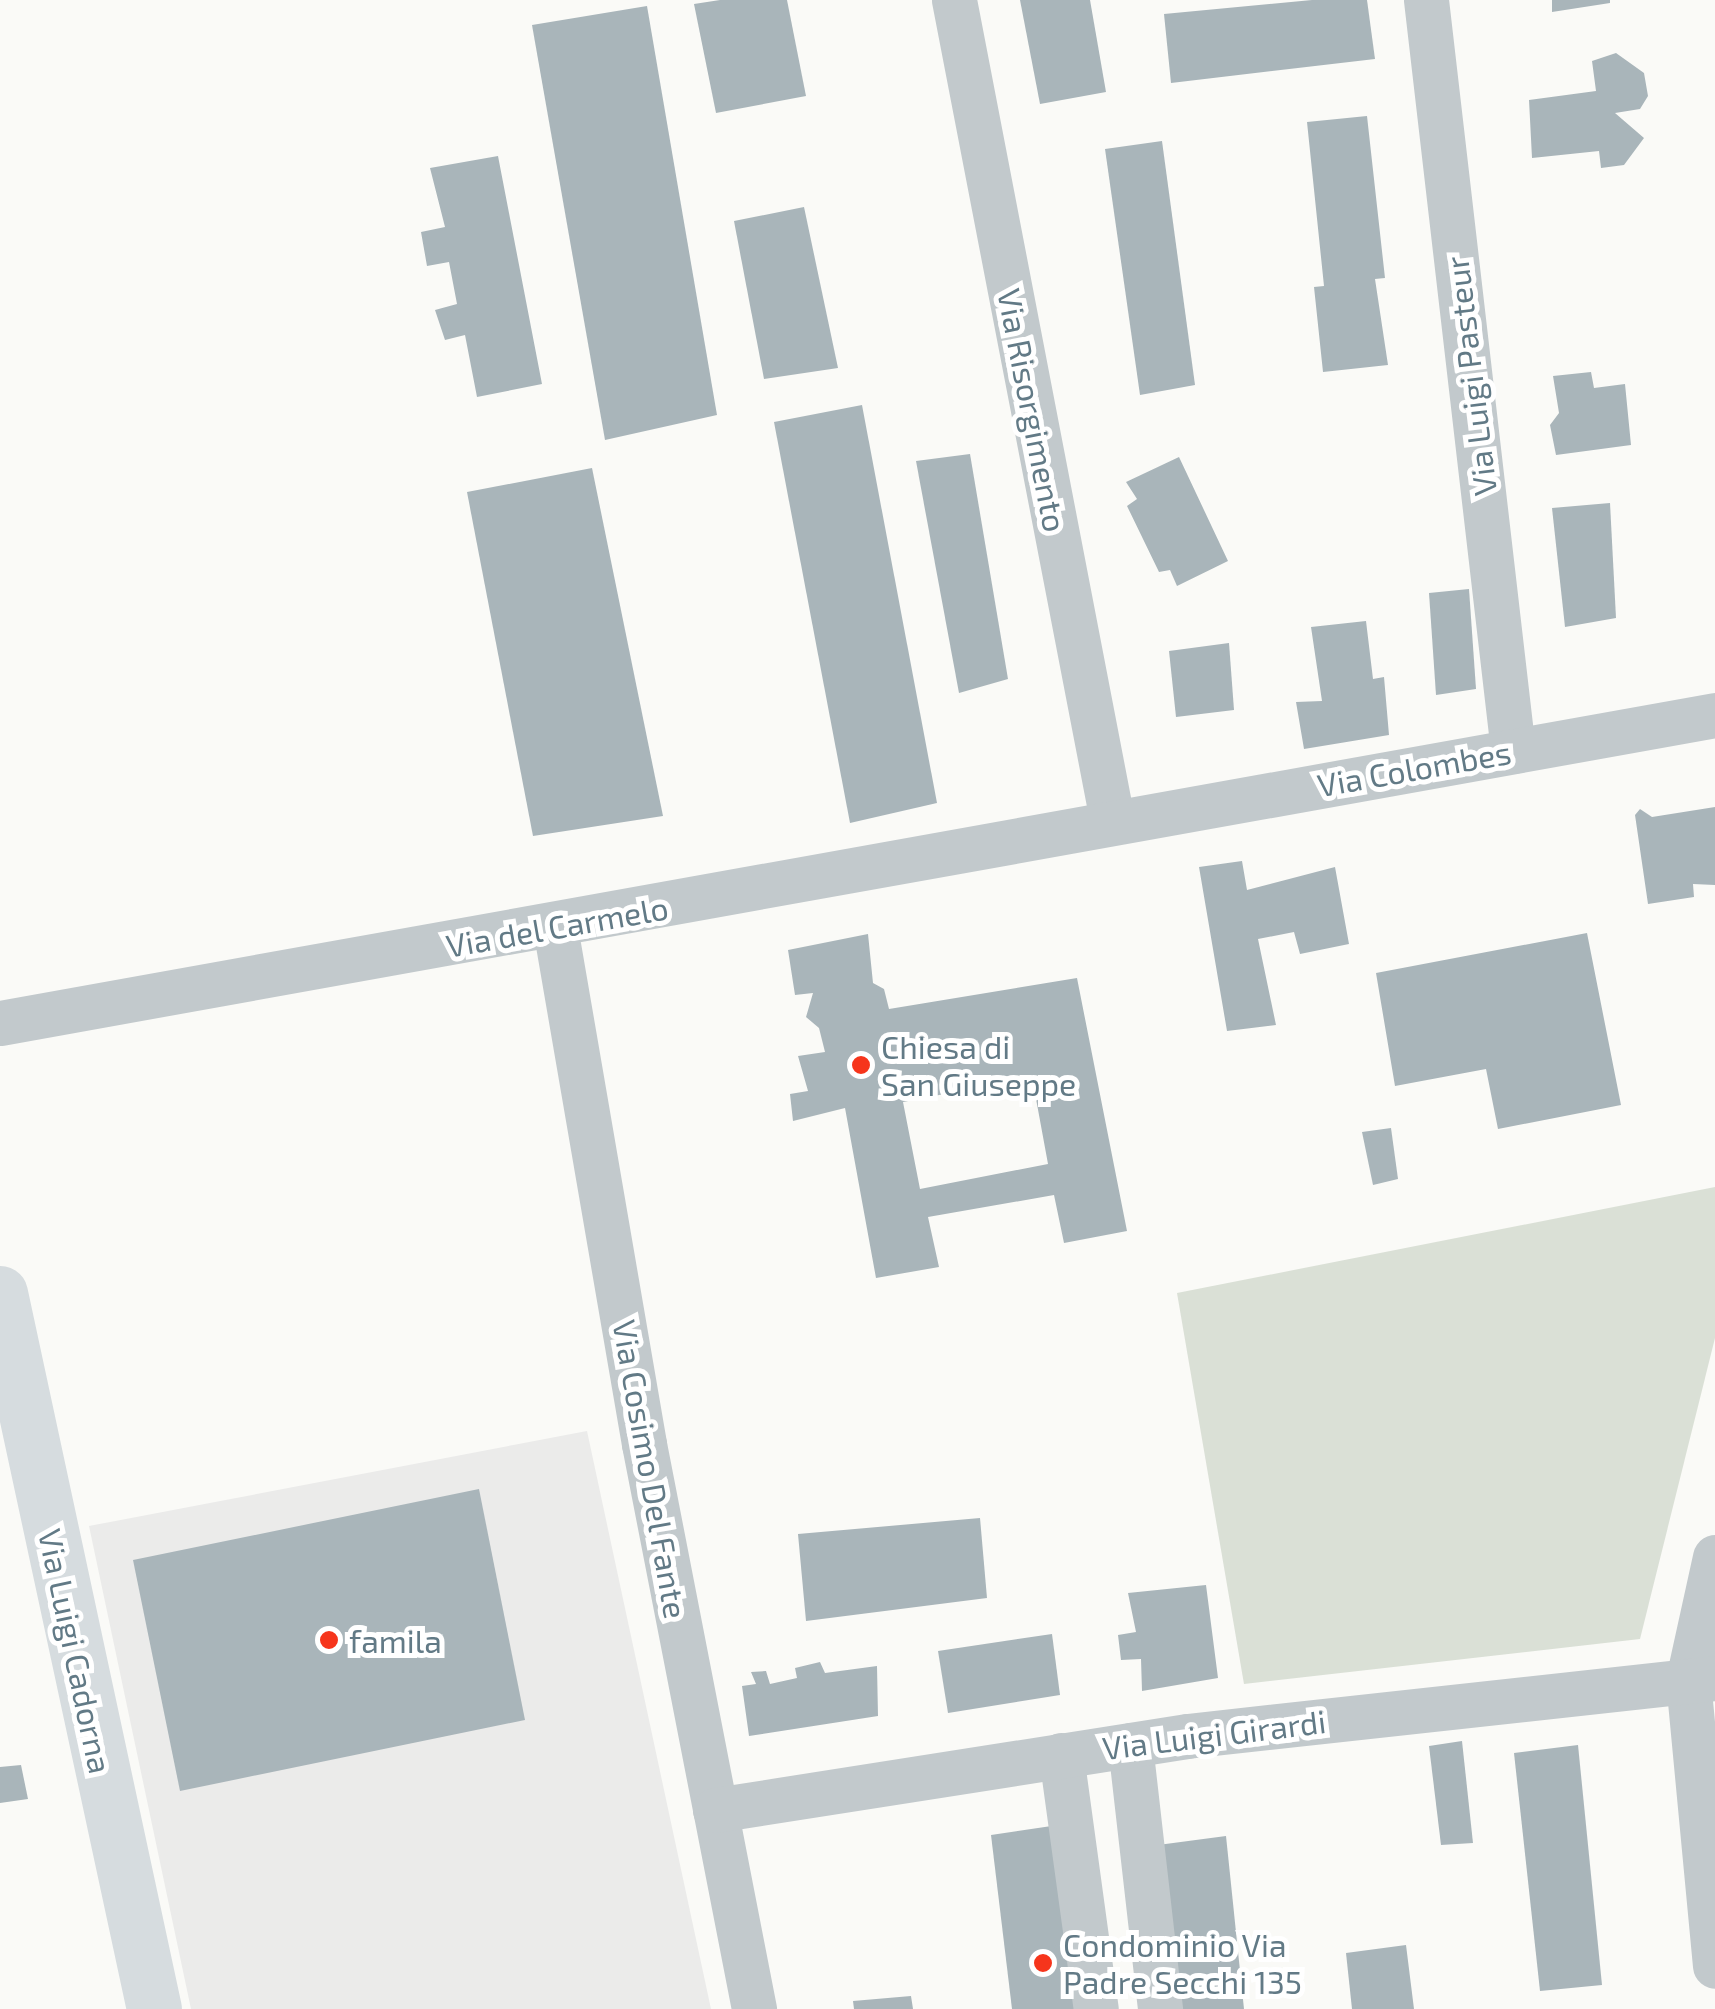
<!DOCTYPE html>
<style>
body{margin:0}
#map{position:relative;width:1715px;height:2009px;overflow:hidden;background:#fafaf7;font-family:"Exo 2",sans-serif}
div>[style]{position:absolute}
.built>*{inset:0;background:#ebebea}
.green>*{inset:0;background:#dae0d6}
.building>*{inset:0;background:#a9b5ba}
.street>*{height:45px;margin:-22.5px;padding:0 22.5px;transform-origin:22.5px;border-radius:22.5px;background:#c2c9cc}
.primary>*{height:55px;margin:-27.5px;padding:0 27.5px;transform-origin:27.5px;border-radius:27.5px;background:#d6dcdf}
.dots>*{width:28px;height:28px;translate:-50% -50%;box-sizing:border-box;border:5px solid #fff;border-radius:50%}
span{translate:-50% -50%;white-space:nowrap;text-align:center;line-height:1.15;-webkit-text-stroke:10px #fff;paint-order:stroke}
.street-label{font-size:32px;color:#627a86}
.poi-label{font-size:32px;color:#627a86}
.left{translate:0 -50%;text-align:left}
</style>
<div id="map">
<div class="built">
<div style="clip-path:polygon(587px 1431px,711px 2009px,191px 2009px,89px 1526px)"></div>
</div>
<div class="green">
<div style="clip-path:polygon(1715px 1187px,1715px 1338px,1640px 1639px,1244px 1684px,1177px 1293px)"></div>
</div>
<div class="building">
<div style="clip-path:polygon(720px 0,787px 0,806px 96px,716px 113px,694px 4px)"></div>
<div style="clip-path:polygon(1020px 0,1090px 0,1106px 92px,1040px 104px)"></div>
<div style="clip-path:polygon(1312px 0,1367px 0,1375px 59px,1171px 83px,1164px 14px)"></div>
<div style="clip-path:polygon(1552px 0,1610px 0,1610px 3px,1552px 12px)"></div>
<div style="clip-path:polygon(647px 6px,717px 415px,605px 440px,532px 25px)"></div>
<div style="clip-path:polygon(1616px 53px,1644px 73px,1648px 96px,1640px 109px,1615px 113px,1644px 138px,1624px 165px,1601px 168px,1599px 151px,1532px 158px,1529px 100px,1596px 91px,1592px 61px)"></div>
<div style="clip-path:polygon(1367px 116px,1385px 278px,1375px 279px,1388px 365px,1323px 372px,1314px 287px,1324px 286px,1307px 122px)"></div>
<div style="clip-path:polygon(1162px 141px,1195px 385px,1140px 395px,1105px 149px)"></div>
<div style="clip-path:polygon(498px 156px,542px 384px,477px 397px,465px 335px,445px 340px,435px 310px,457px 304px,449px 262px,427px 266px,421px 232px,445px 227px,430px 168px)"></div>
<div style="clip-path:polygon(804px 207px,838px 368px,764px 379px,734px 221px)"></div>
<div style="clip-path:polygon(1591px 372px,1594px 388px,1625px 384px,1631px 445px,1556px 455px,1550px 425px,1559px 413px,1553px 376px)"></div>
<div style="clip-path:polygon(862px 405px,937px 803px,850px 823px,774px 422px)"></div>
<div style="clip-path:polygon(970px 454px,1008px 679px,959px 693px,916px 461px)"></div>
<div style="clip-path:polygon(1179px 457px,1228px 561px,1177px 586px,1170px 570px,1159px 572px,1127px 506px,1137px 499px,1126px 482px)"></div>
<div style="clip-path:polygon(592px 468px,663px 816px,533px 836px,467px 492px)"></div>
<div style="clip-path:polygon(1610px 503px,1616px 618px,1565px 627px,1552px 508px)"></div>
<div style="clip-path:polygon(1469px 589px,1476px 689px,1436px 695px,1429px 593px)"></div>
<div style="clip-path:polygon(1366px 621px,1373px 679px,1384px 677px,1389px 735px,1304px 749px,1296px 702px,1322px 701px,1311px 627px)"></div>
<div style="clip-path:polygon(1229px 643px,1234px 710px,1176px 717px,1169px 651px)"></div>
<div style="clip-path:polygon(1715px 807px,1715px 885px,1693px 884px,1694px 897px,1648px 904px,1635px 815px,1640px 809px,1652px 817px)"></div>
<div style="clip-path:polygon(1242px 861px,1247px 890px,1335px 867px,1349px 944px,1300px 954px,1294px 932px,1258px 939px,1276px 1025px,1227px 1031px,1199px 867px)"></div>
<div style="clip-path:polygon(1587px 933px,1621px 1105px,1498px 1129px,1486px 1069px,1395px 1086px,1376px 973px)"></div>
<div style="clip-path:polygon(evenodd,868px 934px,873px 983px,884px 989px,889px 1009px,1077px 978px,1127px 1231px,1064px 1243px,1054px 1195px,928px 1217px,939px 1267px,876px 1278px,845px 1108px,793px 1121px,790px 1094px,808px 1091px,798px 1056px,825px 1052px,819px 1028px,806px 1017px,813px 993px,795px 995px,788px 950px,868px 934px,1032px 1077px,1048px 1164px,920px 1189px,903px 1102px,1032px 1077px)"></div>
<div style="clip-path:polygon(1391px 1128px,1398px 1179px,1373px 1185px,1362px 1132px)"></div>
<div style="clip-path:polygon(479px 1489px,525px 1720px,180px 1791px,133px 1560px)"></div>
<div style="clip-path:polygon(980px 1518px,987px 1598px,806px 1621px,798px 1534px)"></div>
<div style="clip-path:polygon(1206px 1585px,1218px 1678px,1142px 1691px,1141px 1659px,1121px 1660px,1118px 1635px,1136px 1632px,1128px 1593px)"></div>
<div style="clip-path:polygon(1052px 1634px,1060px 1695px,948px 1713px,938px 1651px)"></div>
<div style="clip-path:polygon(820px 1662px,825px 1673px,877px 1666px,878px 1716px,749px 1736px,742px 1686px,756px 1684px,751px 1672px,766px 1671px,770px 1684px,797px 1678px,795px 1668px)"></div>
<div style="clip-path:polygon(1462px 1741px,1473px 1843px,1441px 1845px,1429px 1746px)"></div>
<div style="clip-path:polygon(1578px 1745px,1602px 1985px,1540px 1991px,1514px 1753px)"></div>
<div style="clip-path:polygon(21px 1765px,28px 1799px,0 1803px,0 1767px)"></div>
<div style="clip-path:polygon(1065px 1824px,1087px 2009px,1012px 2009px,991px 1835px)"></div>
<div style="clip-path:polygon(1226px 1836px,1244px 2009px,1173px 2009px,1158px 1845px)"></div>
<div style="clip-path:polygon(1406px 1945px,1414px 2009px,1352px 2009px,1346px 1953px)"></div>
<div style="clip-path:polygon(911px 1996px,913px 2009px,854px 2009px,853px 2001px)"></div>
</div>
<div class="street">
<div style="left:954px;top:0;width:835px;rotate:79.09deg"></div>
<div style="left:1426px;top:0;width:756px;rotate:83.39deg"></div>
<div style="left:555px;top:927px;width:525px;rotate:80.23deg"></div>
<div style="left:644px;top:1444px;width:576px;rotate:78.98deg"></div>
<div style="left:0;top:1023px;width:1742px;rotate:-10.18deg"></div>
<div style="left:1715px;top:1557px;width:126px;rotate:102.4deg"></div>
<div style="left:1688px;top:1680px;width:287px;rotate:84.6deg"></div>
<div style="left:1130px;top:1745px;width:266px;rotate:83.5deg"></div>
<div style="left:1061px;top:1755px;width:256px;rotate:82.2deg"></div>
<div style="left:715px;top:1810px;width:478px;rotate:-8.9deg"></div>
<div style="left:1187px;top:1736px;width:531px;rotate:-6.27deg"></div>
</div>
<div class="primary">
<div style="left:0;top:1293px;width:732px;rotate:77.86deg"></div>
</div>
<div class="dots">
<div style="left:861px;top:1065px;background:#f6351c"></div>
<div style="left:329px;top:1640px;background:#f6351c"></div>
<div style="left:1043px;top:1963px;background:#f6351c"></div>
</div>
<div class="street-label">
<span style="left:1470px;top:376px;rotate:-97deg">Via Luigi Pasteur</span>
<span style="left:1033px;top:410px;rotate:79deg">Via Risorgimento</span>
<span style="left:1414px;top:768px;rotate:-10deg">Via Colombes</span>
<span style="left:557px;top:926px;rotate:-10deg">Via del Carmelo</span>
<span style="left:651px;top:1469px;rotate:80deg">Via Cosimo Del Fante</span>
<span style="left:76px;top:1651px;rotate:78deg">Via Luigi Cadorna</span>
<span style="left:1214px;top:1734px;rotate:-7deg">Via Luigi Girardi</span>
</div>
<div class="poi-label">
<span class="left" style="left:881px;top:1065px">Chiesa di<br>San Giuseppe</span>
<span class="left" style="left:349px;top:1640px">famila</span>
<span class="left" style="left:1063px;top:1963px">Condominio Via<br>Padre Secchi 135</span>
</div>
</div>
